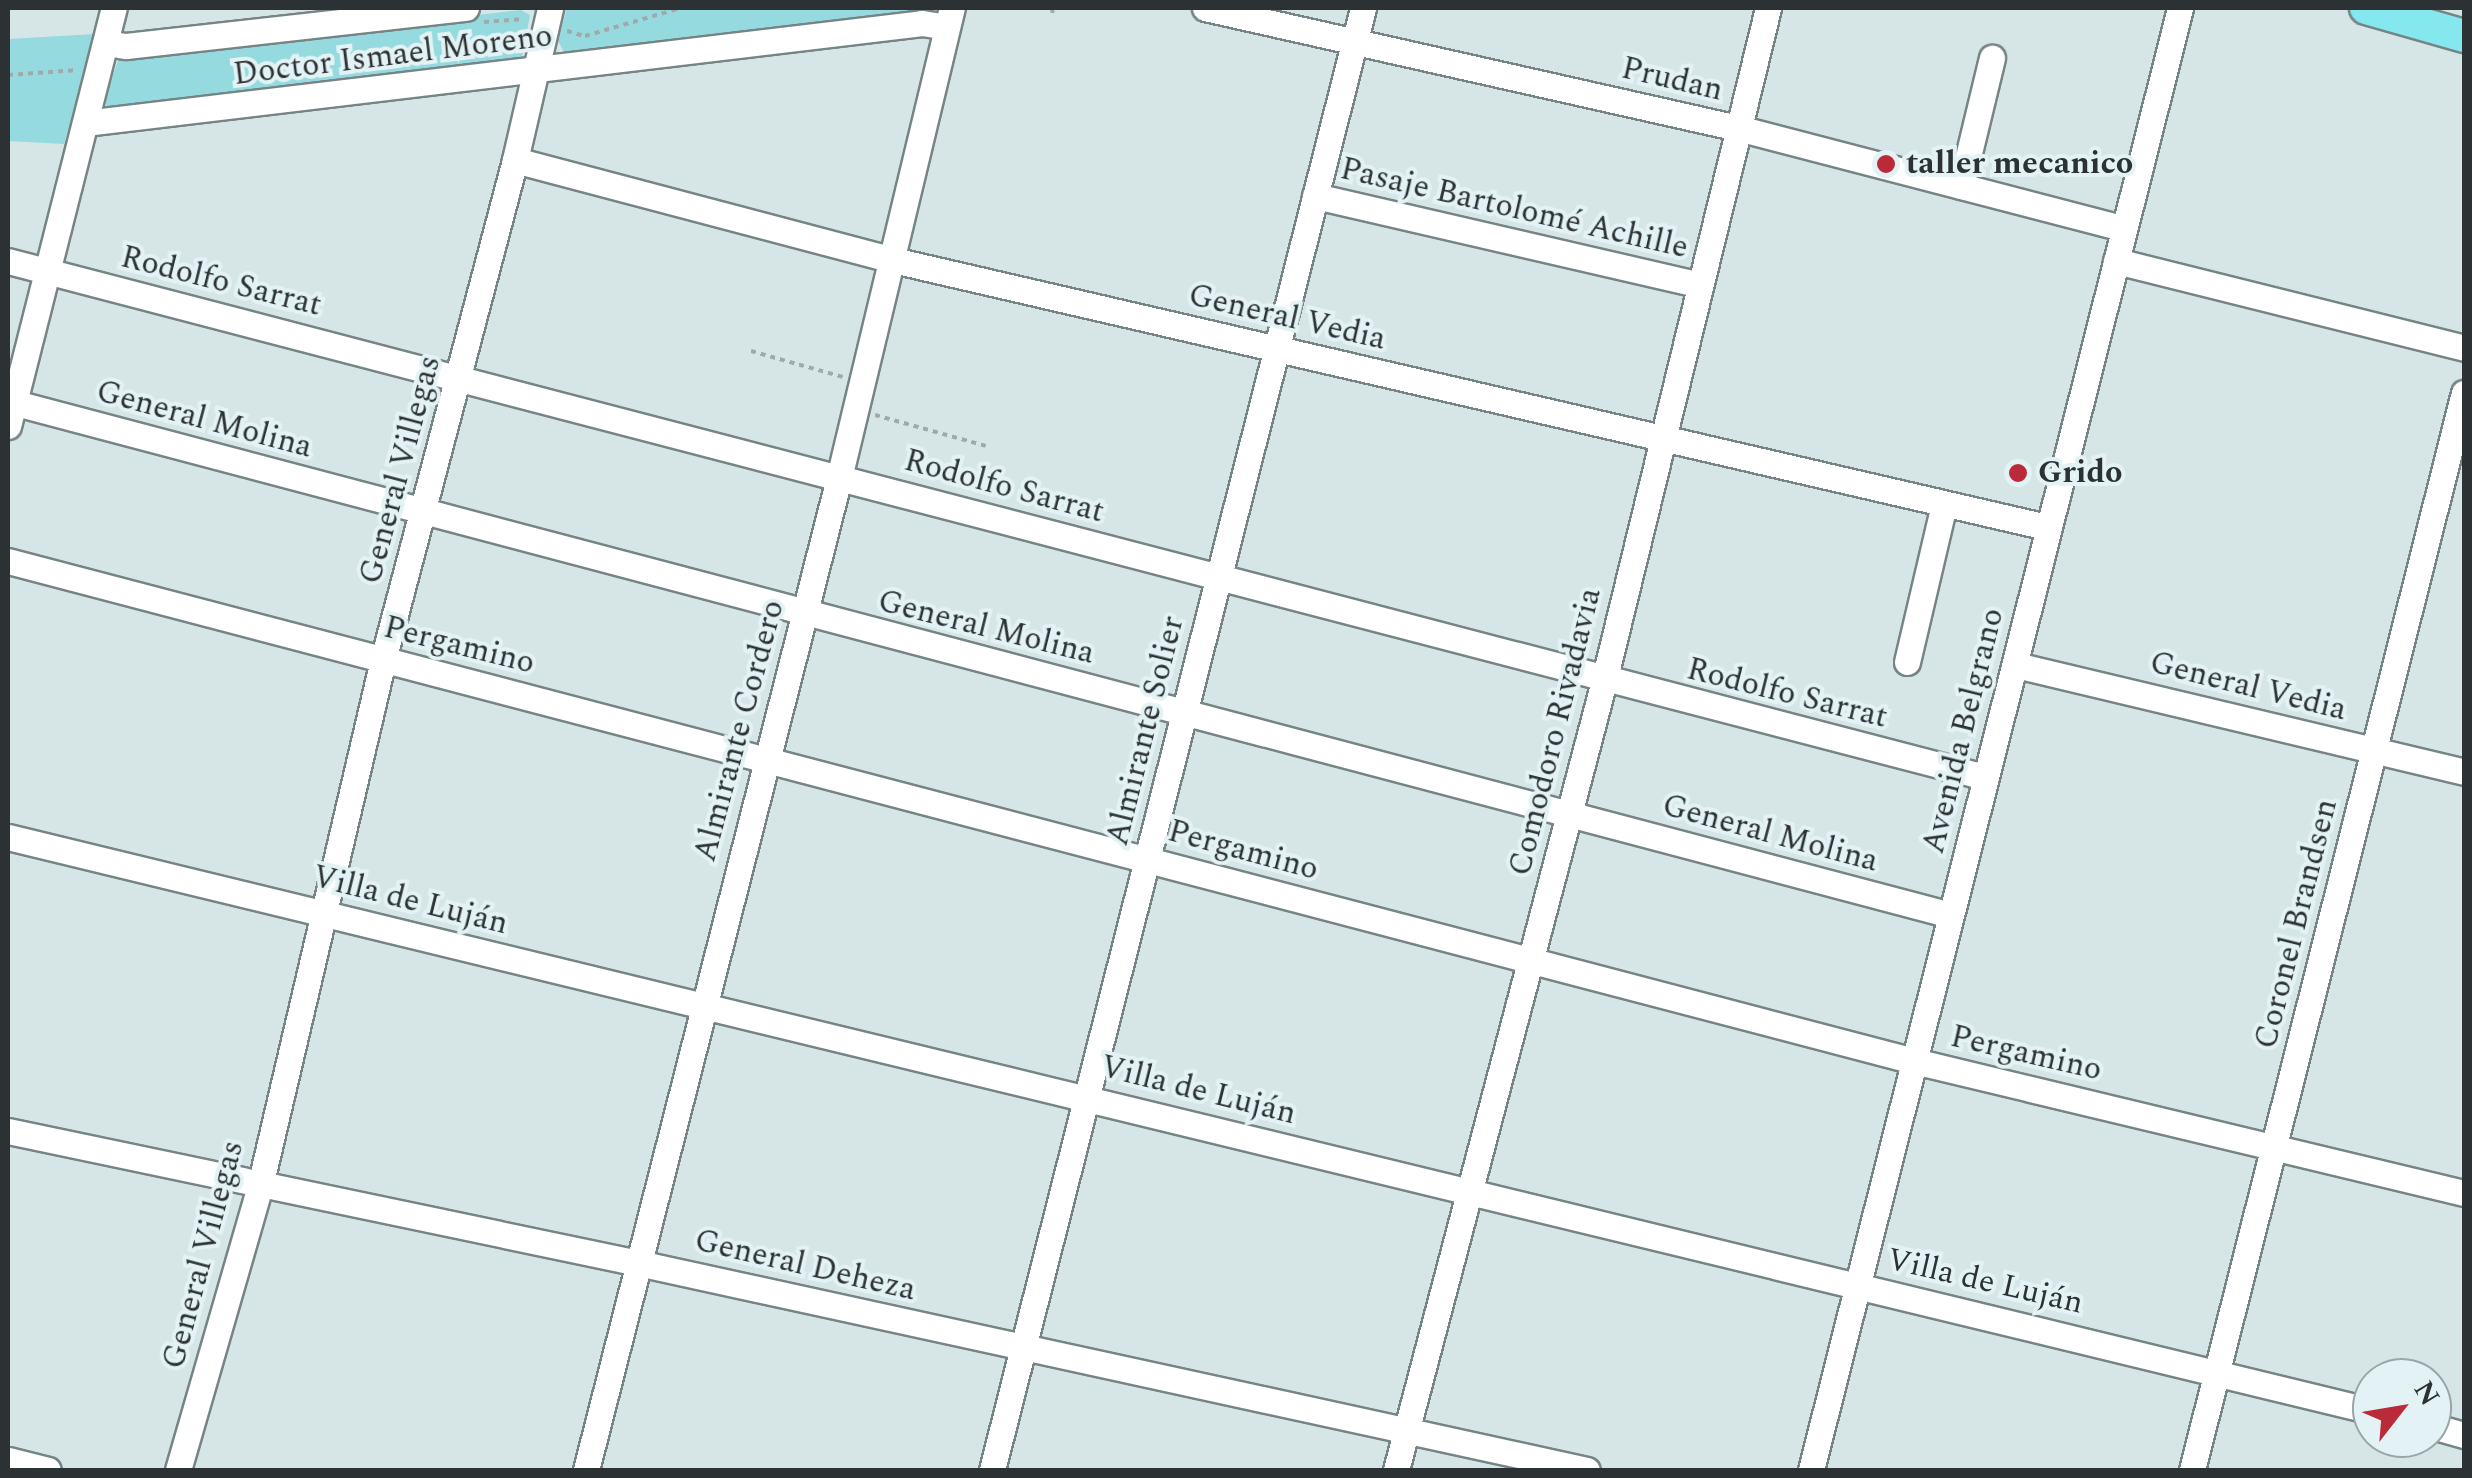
<!DOCTYPE html>
<meta charset="utf-8">
<style>
body{margin:0}
#map{position:relative;width:2472px;height:1478px;overflow:hidden;background:#d6e6e7;font-family:Spectral,serif}
div>[style]{position:absolute}
.green>*{inset:0;background:#95dadf}
.path>*{height:4px;margin-top:-2px;transform-origin:0;background:repeating-linear-gradient(90deg,#9eaaab 0 5px,transparent 0 10px)}
.roads{filter:drop-shadow(2px 0 #768485) drop-shadow(-2px 0 #768485) drop-shadow(0 2px #768485) drop-shadow(0 -2px #768485)}
.minor>*{height:25px;margin:-12.5px;padding:0 12.5px;transform-origin:12.5px;border-radius:12.5px;background:#fff}
.major>*{height:32px;margin:-16px;padding:0 16px;transform-origin:16px;border-radius:16px;background:#85e8ee}
.dots>*{width:28px;height:28px;translate:-50% -50%;box-sizing:border-box;border:5px solid #e3f3f5;border-radius:50%}
span{translate:-50% -50%;white-space:nowrap;text-align:center;line-height:1.15;-webkit-text-stroke:8px #e3f3f5;paint-order:stroke}
.street-label{font-size:32px;color:#2c3233}
.poi-label{font-size:32px;color:#2c3233;font-weight:700}
.left{translate:0 -50%;text-align:left}
.frame{position:absolute;inset:0;border:10px solid #2c3233;pointer-events:none}
.north{position:absolute;left:2352px;top:1358px;width:100px;height:100px;box-sizing:border-box;background:#e3f3f5;border:2px solid #9aa6a7;border-radius:50%;rotate:59deg;font-size:28px;font-weight:700;line-height:40px;text-align:center;color:#2c3233}
.north::after{content:'';display:block;margin:auto;width:35px;height:45px;background:#bb2a38;clip-path:polygon(50% 0,100% 100%,50% 72%,0 100%)}
</style>
<div id="map">
<div class="green">
<div style="clip-path:polygon(567px 8px,936px 8px,927px 15px,578px 57px,564px 52px,558px 41px)"></div>
<div style="clip-path:polygon(521px 10px,530px 15px,523px 54px,517px 61px,116px 111px,107px 107px,104px 99px,120px 55px)"></div>
<div style="clip-path:polygon(95px 34px,64px 144px,8px 141px,8px 39px)"></div>
</div>
<div class="path">
<div style="left:1052px;top:8px;width:10px;rotate:84deg"></div>
<div style="left:484px;top:22px;width:40px;rotate:-4.3deg"></div>
<div style="left:567px;top:31px;width:19px;rotate:16deg"></div>
<div style="left:585px;top:36px;width:100px;rotate:-16.3deg"></div>
<div style="left:8px;top:75px;width:70px;rotate:-4.1deg"></div>
<div style="left:751px;top:351px;width:96px;rotate:15.8deg"></div>
<div style="left:875px;top:415px;width:115px;rotate:15.6deg"></div>
</div>
<div class="roads">
<div class="minor">
<div style="left:1205px;top:8px;width:546px;rotate:12.69deg"></div>
<div style="left:1738px;top:128px;width:398px;rotate:14.6deg"></div>
<div style="left:106px;top:43px;width:20px;rotate:9deg"></div>
<div style="left:126px;top:46px;width:342px;rotate:-6.4deg"></div>
<div style="left:85px;top:123px;width:843px;rotate:-6.81deg"></div>
<div style="left:922px;top:23px;width:25px;rotate:9deg"></div>
<div style="left:515px;top:160px;width:391px;rotate:14.8deg"></div>
<div style="left:893px;top:260px;width:1184px;rotate:13.03deg"></div>
<div style="left:1961px;top:186px;width:132px;rotate:-76.4deg"></div>
<div style="left:1315px;top:196px;width:394px;rotate:13deg"></div>
<div style="left:8px;top:261px;width:2043px;rotate:14.63deg"></div>
<div style="left:2116px;top:261px;width:359px;rotate:14deg"></div>
<div style="left:8px;top:401px;width:2009px;rotate:14.82deg"></div>
<div style="left:8px;top:426px;width:431px;rotate:-75.8deg"></div>
<div style="left:8px;top:561px;width:1970px;rotate:14.7deg"></div>
<div style="left:1914px;top:1061px;width:566px;rotate:13.5deg"></div>
<div style="left:1907px;top:662px;width:162px;rotate:-76.8deg"></div>
<div style="left:2016px;top:665px;width:461px;rotate:13.4deg"></div>
<div style="left:8px;top:837px;width:2433px;rotate:13.65deg"></div>
<div style="left:8px;top:1131px;width:644px;rotate:11.83deg"></div>
<div style="left:638px;top:1263px;width:971px;rotate:12.3deg"></div>
<div style="left:2432px;top:1426px;width:33px;rotate:16deg"></div>
<div style="left:8px;top:1460px;width:41px;rotate:14deg"></div>
<div style="left:178px;top:1470px;width:296px;rotate:-73.9deg"></div>
<div style="left:260px;top:1186px;width:540px;rotate:-76.84deg"></div>
<div style="left:383px;top:660px;width:517px;rotate:-75.21deg"></div>
<div style="left:515px;top:160px;width:156px;rotate:-77deg"></div>
<div style="left:586px;top:1470px;width:1024px;rotate:-75.69deg"></div>
<div style="left:839px;top:478px;width:483px;rotate:-76.5deg"></div>
<div style="left:992px;top:1470px;width:1508px;rotate:-75.76deg"></div>
<div style="left:1396px;top:1470px;width:816px;rotate:-75.23deg"></div>
<div style="left:1604px;top:681px;width:693px;rotate:-76.3deg"></div>
<div style="left:1811px;top:1470px;width:1508px;rotate:-75.83deg"></div>
<div style="left:2192px;top:1470px;width:1111px;rotate:-75.83deg"></div>
</div>
<div class="major">
<div style="left:2366px;top:8px;width:102px;rotate:15.9deg"></div>
</div>
</div>
<div class="dots">
<div style="left:1886px;top:164px;background:#bb2a38"></div>
<div style="left:2018px;top:473px;background:#bb2a38"></div>
</div>
<div class="street-label">
<span style="left:393px;top:56px;rotate:-7deg">Doctor Ismael Moreno</span>
<span style="left:1672px;top:80px;rotate:13deg">Prudan</span>
<span style="left:1514px;top:209px;rotate:13deg">Pasaje Bartolomé Achille</span>
<span style="left:221px;top:282px;rotate:14deg">Rodolfo Sarrat</span>
<span style="left:1287px;top:318px;rotate:13deg">General Vedia</span>
<span style="left:204px;top:420px;rotate:15deg">General Molina</span>
<span style="left:401px;top:470px;rotate:-75deg">General Villegas</span>
<span style="left:1004px;top:487px;rotate:15deg">Rodolfo Sarrat</span>
<span style="left:986px;top:628px;rotate:14deg">General Molina</span>
<span style="left:459px;top:646px;rotate:14deg">Pergamino</span>
<span style="left:2248px;top:687px;rotate:14deg">General Vedia</span>
<span style="left:1787px;top:694px;rotate:14deg">Rodolfo Sarrat</span>
<span style="left:740px;top:731px;rotate:-75deg">Almirante Cordero</span>
<span style="left:1146px;top:731px;rotate:-76deg">Almirante Solier</span>
<span style="left:1964px;top:731px;rotate:-76deg">Avenida Belgrano</span>
<span style="left:1556px;top:732px;rotate:-76deg">Comodoro Rivadavia</span>
<span style="left:1770px;top:834px;rotate:15deg">General Molina</span>
<span style="left:1243px;top:851px;rotate:15deg">Pergamino</span>
<span style="left:410px;top:901px;rotate:14deg">Villa de Luján</span>
<span style="left:2297px;top:924px;rotate:-76deg">Coronel Brandsen</span>
<span style="left:2026px;top:1054px;rotate:13deg">Pergamino</span>
<span style="left:1198px;top:1091px;rotate:14deg">Villa de Luján</span>
<span style="left:204px;top:1255px;rotate:-75deg">General Villegas</span>
<span style="left:805px;top:1266px;rotate:13deg">General Deheza</span>
<span style="left:1985px;top:1282px;rotate:13deg">Villa de Luján</span>
</div>
<div class="poi-label">
<span class="left" style="left:1906px;top:164px">taller mecanico</span>
<span class="left" style="left:2038px;top:473px">Grido</span>
</div>
<div class="frame"></div>
<div class="north">N</div>
</div>
